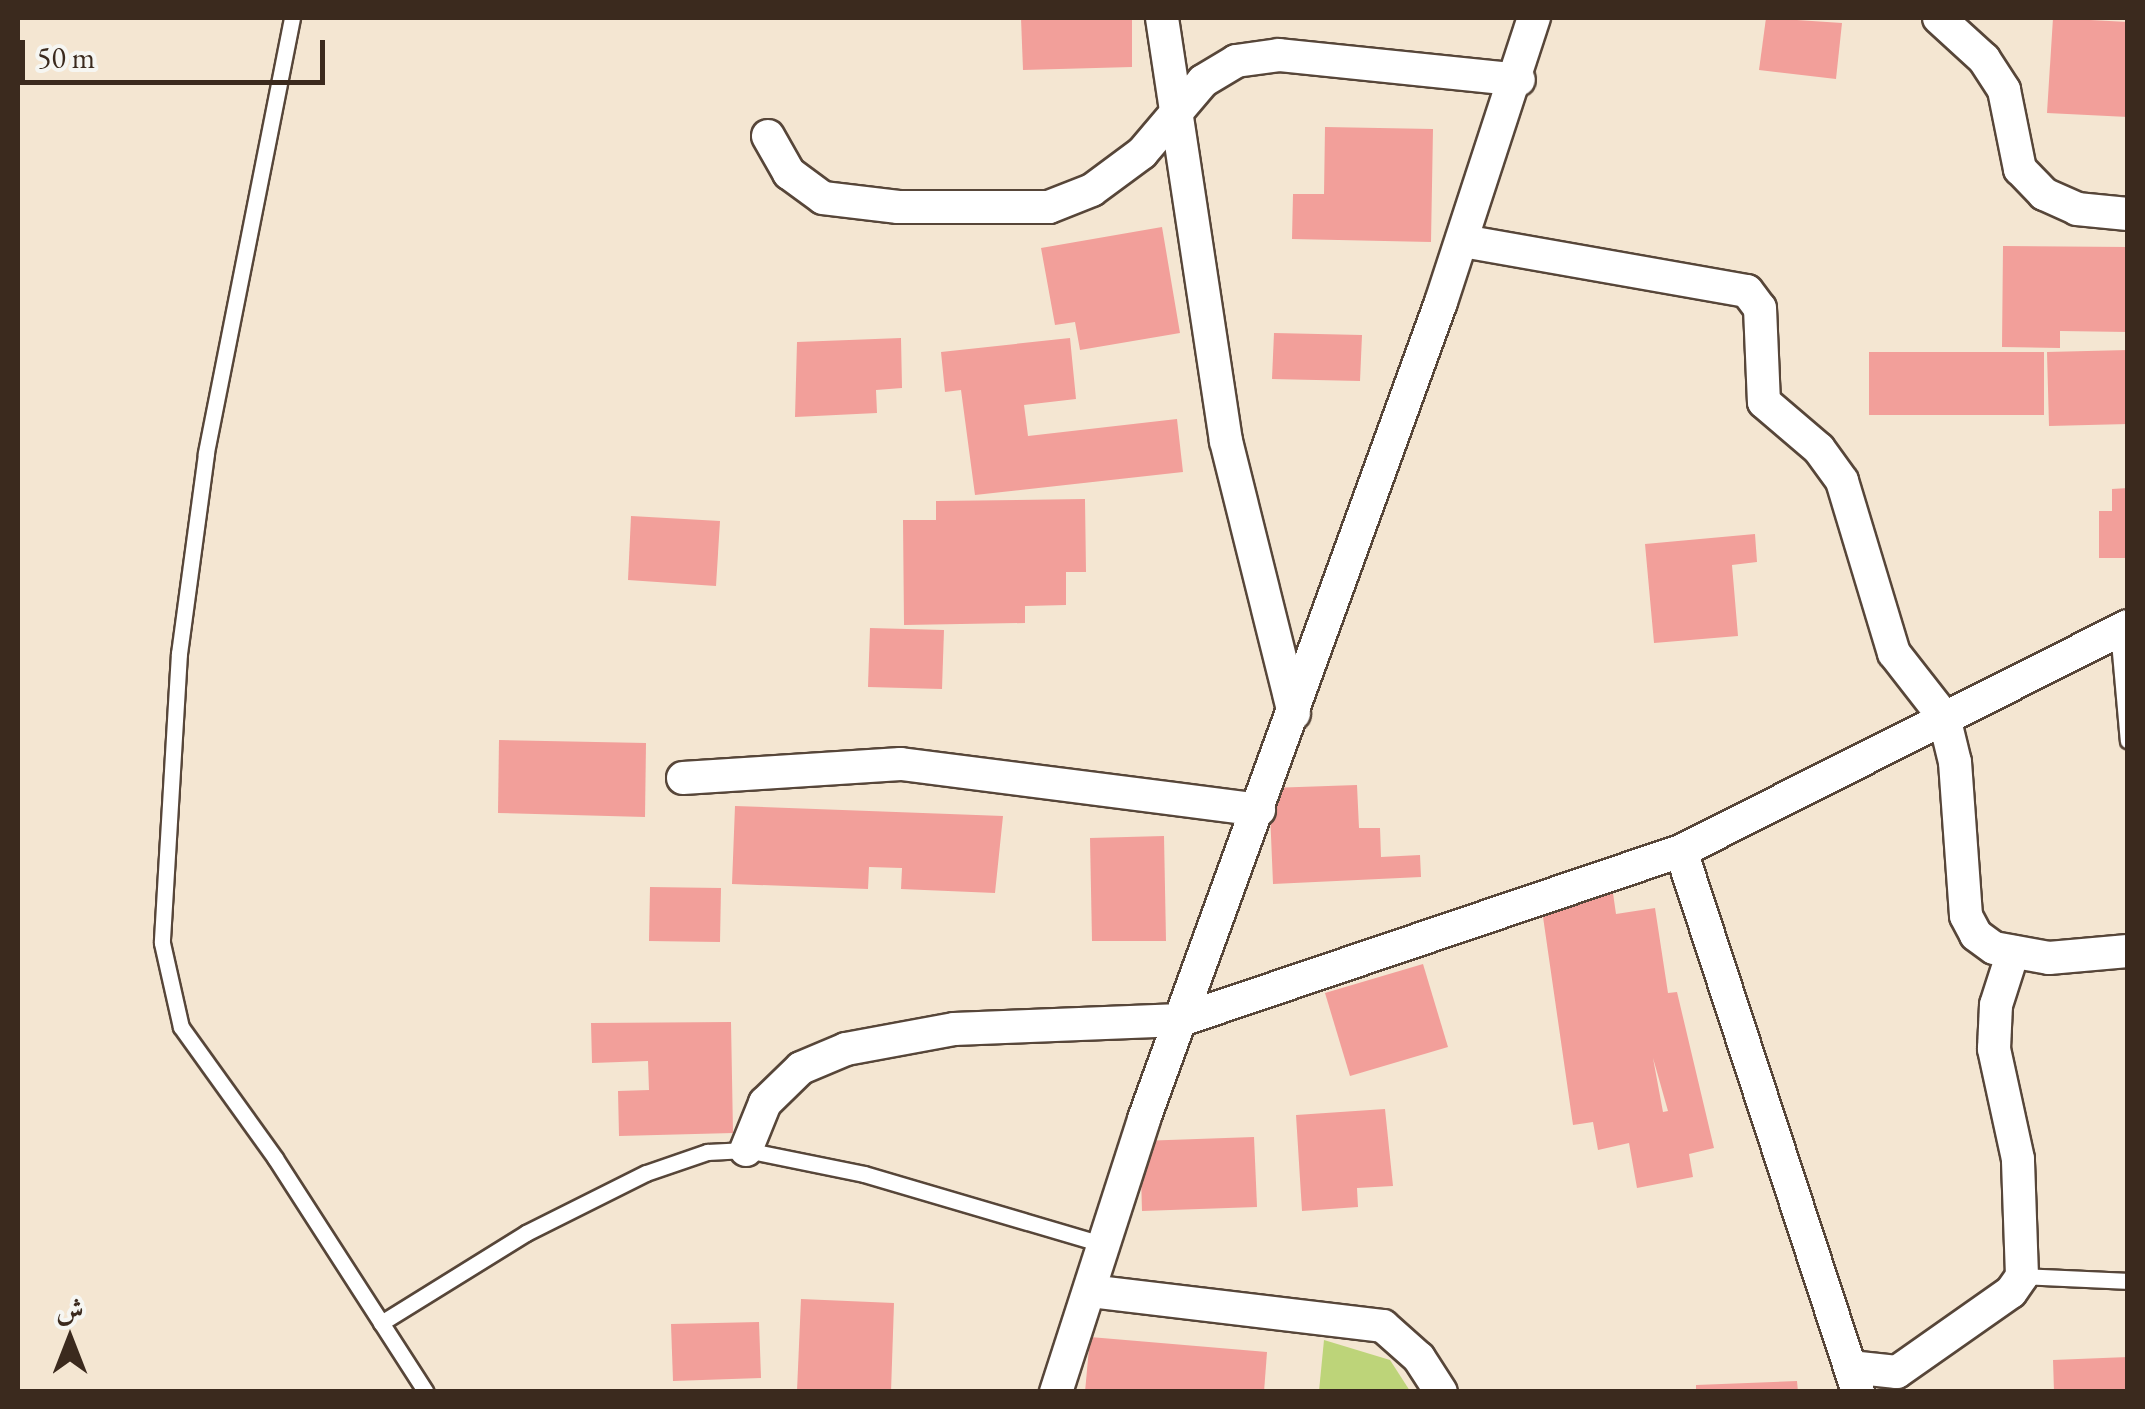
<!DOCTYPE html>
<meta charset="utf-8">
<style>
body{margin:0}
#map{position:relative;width:2145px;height:1409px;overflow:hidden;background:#f4e6d2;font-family:"EB Garamond",Amiri,serif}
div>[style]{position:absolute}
.green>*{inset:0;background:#bdd479}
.building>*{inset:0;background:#f29f9a}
.roads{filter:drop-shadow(2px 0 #574639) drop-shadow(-2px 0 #574639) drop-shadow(0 2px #574639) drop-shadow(0 -2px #574639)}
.service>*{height:15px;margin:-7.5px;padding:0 7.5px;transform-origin:7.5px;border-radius:7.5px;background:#fff}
.minor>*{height:32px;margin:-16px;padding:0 16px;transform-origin:16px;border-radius:16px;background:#fff}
span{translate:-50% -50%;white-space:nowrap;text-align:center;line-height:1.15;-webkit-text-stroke:8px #f6f6f2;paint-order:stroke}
.frame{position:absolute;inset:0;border:20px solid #3b2a1e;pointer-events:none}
.north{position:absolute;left:20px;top:1289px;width:100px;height:100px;-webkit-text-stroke:8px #f6f6f2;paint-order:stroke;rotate:0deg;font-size:28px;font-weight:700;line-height:40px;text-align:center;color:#3b2a1e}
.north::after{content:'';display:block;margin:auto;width:35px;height:45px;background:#3b2a1e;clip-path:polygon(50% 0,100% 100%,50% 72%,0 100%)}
.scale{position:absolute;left:20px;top:40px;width:305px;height:45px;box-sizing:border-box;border:5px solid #3b2a1e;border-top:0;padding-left:12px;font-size:30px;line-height:35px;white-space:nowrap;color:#3b2a1e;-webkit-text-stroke:8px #f6f6f2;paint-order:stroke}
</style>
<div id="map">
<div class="green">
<div style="clip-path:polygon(1324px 1340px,1390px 1360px,1410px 1391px,1319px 1391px)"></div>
</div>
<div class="building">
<div style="clip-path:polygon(1021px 18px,1132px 18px,1132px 67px,1023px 70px)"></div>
<div style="clip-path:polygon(1766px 18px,1842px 23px,1836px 79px,1759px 70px)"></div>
<div style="clip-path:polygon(2053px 18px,2128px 22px,2128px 117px,2047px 113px)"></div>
<div style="clip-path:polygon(1325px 127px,1433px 129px,1431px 242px,1292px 239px,1293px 194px,1324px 194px)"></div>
<div style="clip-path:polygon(1162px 227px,1180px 333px,1080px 350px,1075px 322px,1055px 325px,1041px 248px)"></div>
<div style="clip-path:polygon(2003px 246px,2128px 247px,2128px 332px,2060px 331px,2060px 348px,2002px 347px)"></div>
<div style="clip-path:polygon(1274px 333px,1362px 335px,1360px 381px,1272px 379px)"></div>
<div style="clip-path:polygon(901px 338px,902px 388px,876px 390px,877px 413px,795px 417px,797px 342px)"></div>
<div style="clip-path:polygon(1070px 338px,1076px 399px,1024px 405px,1028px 436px,1177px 419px,1183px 472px,975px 495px,961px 390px,945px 392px,941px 352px)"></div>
<div style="clip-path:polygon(2128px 350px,2128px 424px,2049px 426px,2047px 352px)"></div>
<div style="clip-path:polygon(1869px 352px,2044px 352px,2044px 415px,1869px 415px)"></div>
<div style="clip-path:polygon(2128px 488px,2128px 558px,2099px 558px,2099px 511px,2112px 511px,2112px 489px)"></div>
<div style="clip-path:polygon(1085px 499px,1086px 572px,1066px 572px,1066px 605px,1025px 606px,1025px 623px,904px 625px,903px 520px,936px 520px,936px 501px)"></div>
<div style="clip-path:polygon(631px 516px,720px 521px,716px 586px,628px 580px)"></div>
<div style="clip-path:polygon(1755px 534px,1757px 562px,1732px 565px,1738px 636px,1654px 643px,1645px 544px)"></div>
<div style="clip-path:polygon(870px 628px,944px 630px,942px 689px,868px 687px)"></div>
<div style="clip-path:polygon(499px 740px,646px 743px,645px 817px,498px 813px)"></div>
<div style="clip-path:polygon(1357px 785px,1359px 828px,1380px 828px,1381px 857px,1420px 855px,1421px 877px,1273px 884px,1269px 788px)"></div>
<div style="clip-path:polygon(735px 806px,1003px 816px,995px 893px,901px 889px,902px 868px,869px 867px,868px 889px,732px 884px)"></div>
<div style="clip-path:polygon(1164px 836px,1166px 941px,1092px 941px,1090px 838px)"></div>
<div style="clip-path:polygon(650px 887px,721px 888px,720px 942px,649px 941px)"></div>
<div style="clip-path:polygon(evenodd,1613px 893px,1616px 914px,1655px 908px,1668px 993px,1677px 992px,1714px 1148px,1689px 1154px,1693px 1177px,1637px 1188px,1629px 1143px,1598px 1150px,1593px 1122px,1573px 1125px,1541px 903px,1613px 893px,1653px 1058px,1668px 1111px,1663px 1112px,1653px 1058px)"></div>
<div style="clip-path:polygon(1423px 964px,1448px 1047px,1350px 1076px,1325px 993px)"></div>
<div style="clip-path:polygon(731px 1022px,733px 1133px,619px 1136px,618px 1091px,649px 1090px,648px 1061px,592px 1063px,591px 1023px)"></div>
<div style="clip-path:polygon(1385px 1109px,1393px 1186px,1357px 1188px,1358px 1207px,1302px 1211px,1296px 1115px)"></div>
<div style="clip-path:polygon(1254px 1137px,1257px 1207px,1142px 1211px,1140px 1141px)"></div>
<div style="clip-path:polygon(801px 1299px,894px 1303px,891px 1392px,797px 1391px)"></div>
<div style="clip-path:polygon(759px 1322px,761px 1378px,673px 1381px,671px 1324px)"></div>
<div style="clip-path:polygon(1090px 1337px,1267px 1352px,1264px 1392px,1085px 1392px)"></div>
<div style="clip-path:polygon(2128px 1357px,2128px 1392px,2054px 1392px,2053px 1360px)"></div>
<div style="clip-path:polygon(1797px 1381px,1798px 1392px,1696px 1392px,1696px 1385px)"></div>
</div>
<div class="roads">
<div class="service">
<div style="left:292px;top:18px;width:444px;rotate:101.2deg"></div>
<div style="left:206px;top:454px;width:201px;rotate:97.7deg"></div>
<div style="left:179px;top:653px;width:290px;rotate:93.4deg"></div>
<div style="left:162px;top:943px;width:86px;rotate:77.3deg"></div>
<div style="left:181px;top:1027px;width:161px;rotate:54.3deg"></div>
<div style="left:275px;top:1158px;width:278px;rotate:57.2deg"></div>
<div style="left:2118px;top:630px;width:111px;rotate:84.9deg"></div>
<div style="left:2022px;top:1276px;width:106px;rotate:2.7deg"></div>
<div style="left:381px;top:1323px;width:171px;rotate:-31.8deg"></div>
<div style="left:526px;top:1233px;width:134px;rotate:-26.6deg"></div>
<div style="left:646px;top:1173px;width:65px;rotate:-19deg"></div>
<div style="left:707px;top:1152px;width:39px;rotate:-3deg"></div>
<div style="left:746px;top:1150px;width:120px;rotate:11.5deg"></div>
<div style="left:864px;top:1174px;width:251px;rotate:16.4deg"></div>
</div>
<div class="minor">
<div style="left:1162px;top:18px;width:428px;rotate:81.4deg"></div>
<div style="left:1226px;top:441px;width:281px;rotate:76deg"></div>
<div style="left:1939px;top:18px;width:61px;rotate:42.3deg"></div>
<div style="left:1984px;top:59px;width:37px;rotate:57deg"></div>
<div style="left:2004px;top:90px;width:81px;rotate:78.6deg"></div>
<div style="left:2020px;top:169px;width:35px;rotate:46deg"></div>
<div style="left:2044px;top:194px;width:36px;rotate:24deg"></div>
<div style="left:2077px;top:209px;width:51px;rotate:5.6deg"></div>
<div style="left:768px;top:136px;width:43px;rotate:60.4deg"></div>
<div style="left:789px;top:173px;width:42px;rotate:36.3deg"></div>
<div style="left:823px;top:198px;width:76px;rotate:6.8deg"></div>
<div style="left:898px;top:207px;width:151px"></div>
<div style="left:1049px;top:207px;width:46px;rotate:-21.6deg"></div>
<div style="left:1092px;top:190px;width:62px;rotate:-36.5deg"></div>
<div style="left:1142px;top:153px;width:94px;rotate:-49.7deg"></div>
<div style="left:1203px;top:81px;width:39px;rotate:-31deg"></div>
<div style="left:1236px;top:61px;width:43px;rotate:-7.9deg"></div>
<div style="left:1279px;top:55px;width:241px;rotate:5.9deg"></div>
<div style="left:1463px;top:241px;width:288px;rotate:10deg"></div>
<div style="left:1747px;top:291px;width:21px;rotate:53deg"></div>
<div style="left:1760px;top:308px;width:94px;rotate:87.6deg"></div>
<div style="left:1764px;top:402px;width:72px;rotate:40.5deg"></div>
<div style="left:1819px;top:449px;width:39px;rotate:54deg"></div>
<div style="left:1842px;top:481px;width:180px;rotate:73.2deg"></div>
<div style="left:1894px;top:653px;width:81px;rotate:52deg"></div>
<div style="left:1944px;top:717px;width:46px;rotate:76.3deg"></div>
<div style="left:1955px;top:762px;width:154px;rotate:85.9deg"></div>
<div style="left:1966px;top:916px;width:21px;rotate:62deg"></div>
<div style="left:1976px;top:935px;width:22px;rotate:36deg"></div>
<div style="left:1994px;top:948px;width:56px;rotate:10.3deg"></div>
<div style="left:2049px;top:958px;width:79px;rotate:-5.1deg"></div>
<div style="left:683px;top:778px;width:218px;rotate:-3.7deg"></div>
<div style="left:901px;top:764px;width:361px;rotate:7.3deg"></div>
<div style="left:1681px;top:851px;width:569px;rotate:71.88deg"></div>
<div style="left:746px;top:1150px;width:51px;rotate:-68deg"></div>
<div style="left:765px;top:1103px;width:50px;rotate:-44.2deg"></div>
<div style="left:801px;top:1068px;width:49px;rotate:-22.9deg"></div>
<div style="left:846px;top:1049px;width:110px;rotate:-10.5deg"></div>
<div style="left:954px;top:1029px;width:227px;rotate:-2.3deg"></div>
<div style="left:1181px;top:1020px;width:528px;rotate:-18.68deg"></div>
<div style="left:1681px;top:851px;width:500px;rotate:-26.72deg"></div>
<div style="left:1090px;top:1291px;width:295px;rotate:6.8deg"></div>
<div style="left:1383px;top:1326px;width:48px;rotate:41.6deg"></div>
<div style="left:1419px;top:1358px;width:40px;rotate:57.1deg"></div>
<div style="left:1850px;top:1367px;width:47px;rotate:6.1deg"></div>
<div style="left:1897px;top:1372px;width:139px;rotate:-35.1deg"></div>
<div style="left:2011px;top:1292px;width:19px;rotate:-55deg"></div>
<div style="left:2022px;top:1276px;width:117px;rotate:-92deg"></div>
<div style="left:2018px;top:1159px;width:113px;rotate:-102.3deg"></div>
<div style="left:1994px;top:1049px;width:44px;rotate:-87.4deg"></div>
<div style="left:1996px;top:1005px;width:56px;rotate:-72.2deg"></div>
<div style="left:1056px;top:1392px;width:287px;rotate:-72.1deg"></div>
<div style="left:1144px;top:1119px;width:869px;rotate:-70.02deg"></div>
<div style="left:1441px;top:302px;width:299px;rotate:-71.9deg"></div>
</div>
</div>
<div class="frame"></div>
<div class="north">ش</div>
<div class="scale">50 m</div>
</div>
